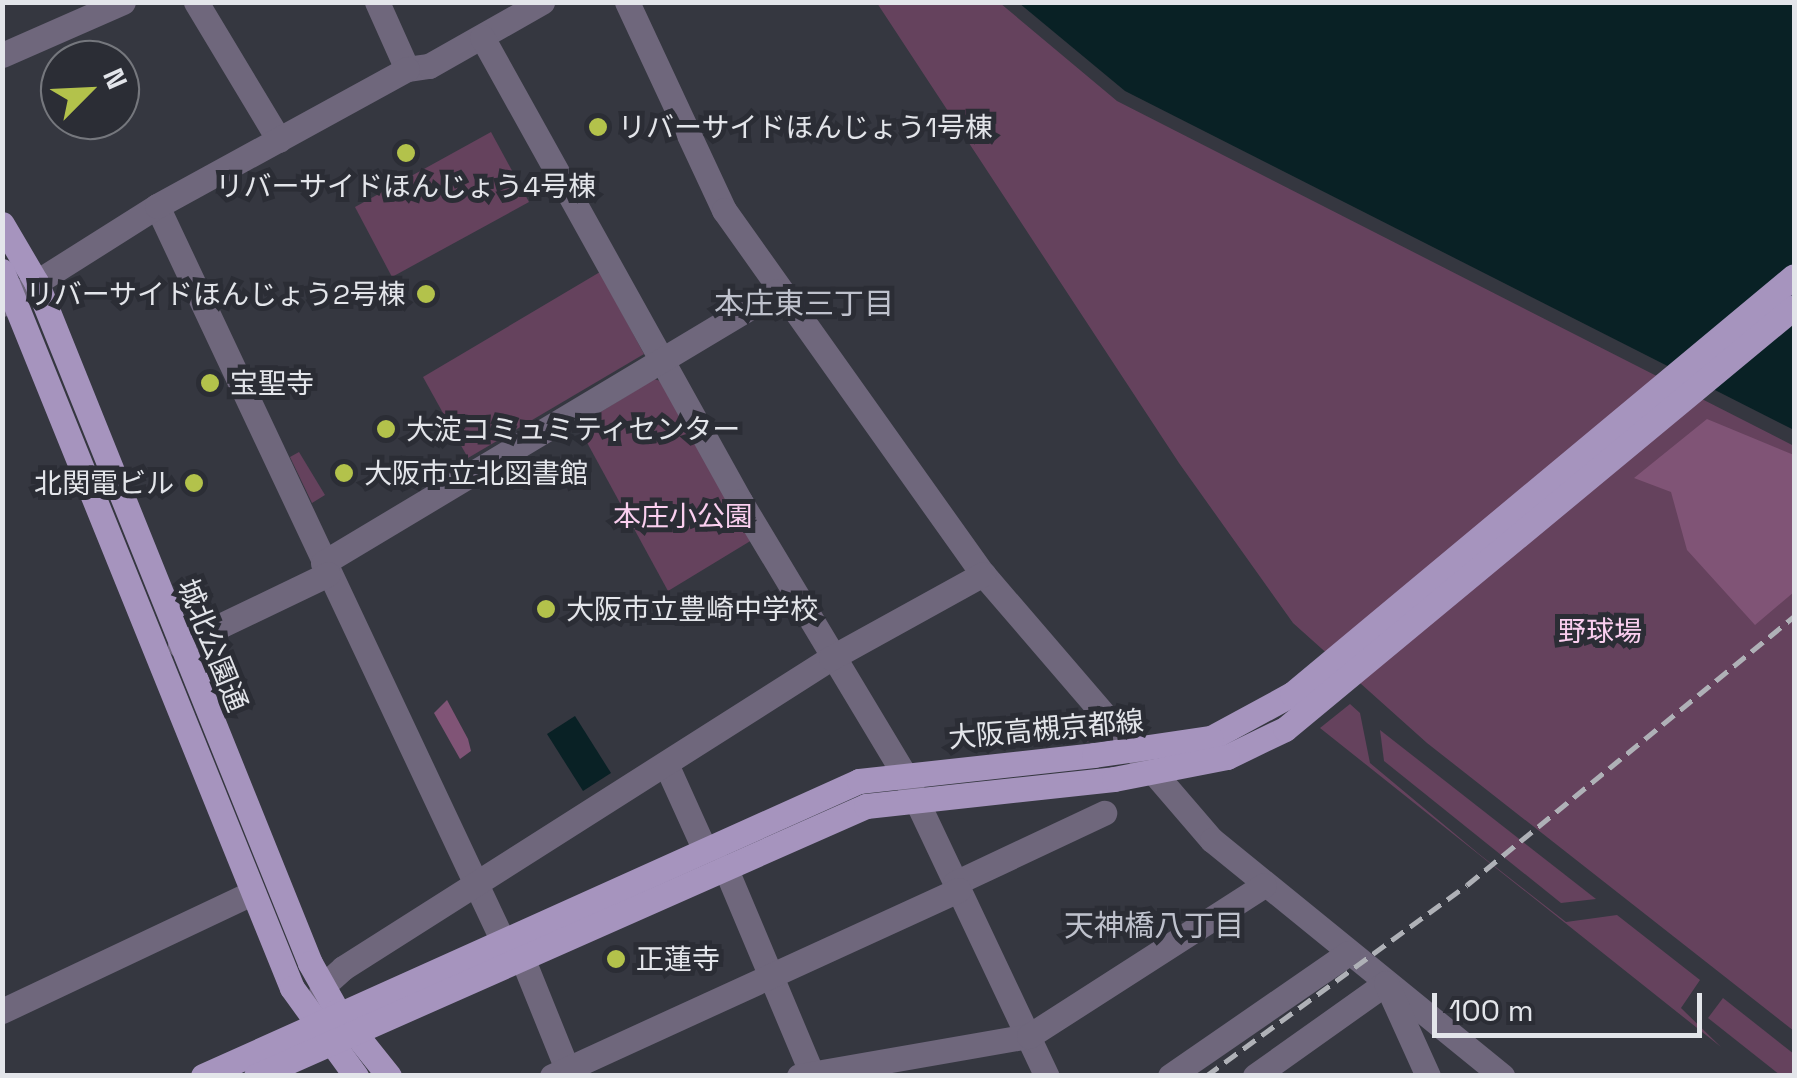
<!DOCTYPE html>
<meta charset="utf-8">
<style>
body{margin:0}
#map{position:relative;width:1797px;height:1078px;overflow:hidden;background:#353740;font-family:"Space Grotesk","Noto Sans JP",sans-serif}
div>[style]{position:absolute}
.green>*{inset:0;background:#65425d}
.forest>*{inset:0;background:#805476}
.water>*{inset:0;background:#092125}
.minor>*{height:25px;margin:-12.5px;padding:0 12.5px;transform-origin:12.5px;border-radius:12.5px;background:#6f677c}
.major>*{height:25px;margin:-12.5px;padding:0 12.5px;transform-origin:12.5px;border-radius:12.5px;background:#a694be}
.rail>*{height:5px;margin-top:-2.5px;transform-origin:0;background:repeating-linear-gradient(90deg,#afb1b7 0 15px,transparent 0 23px)}
.major-bridge>*{height:25px;margin:-12.5px;padding:0 12.5px;transform-origin:12.5px;border-radius:12.5px;background:#a694be}
.dots>*{width:28px;height:28px;translate:-50% -50%;box-sizing:border-box;border:5px solid #2b2d35;border-radius:50%}
span{translate:-50% -50%;white-space:nowrap;text-align:center;line-height:1.15;-webkit-text-stroke:10px #2b2d35;paint-order:stroke}
.poi-label{font-size:28px;color:#e3e5ea}
.left{translate:0 -50%;text-align:left}
.right{translate:-100% -50%;text-align:right}
.park-label{font-size:28px;color:#facfef}
.street-label{font-size:28px;color:#e3e5ea}
.neighbourhood-label{font-size:30px;color:#bec1cc}
.frame{position:absolute;inset:0;border:5px solid #e3e5ea;pointer-events:none}
.north{position:absolute;left:40px;top:40px;width:100px;height:100px;box-sizing:border-box;background:#2b2d35;border:2px solid #75777d;border-radius:50%;rotate:66deg;font-size:28px;font-weight:700;line-height:40px;text-align:center;color:#e3e5ea}
.north::after{content:'';display:block;margin:auto;width:35px;height:45px;background:#b3c24b;clip-path:polygon(50% 0,100% 100%,50% 72%,0 100%)}
.scale{position:absolute;left:1432px;top:993px;width:270px;height:45px;box-sizing:border-box;border:5px solid #e3e5ea;border-top:0;padding-left:12px;font-size:30px;line-height:35px;white-space:nowrap;color:#e3e5ea;-webkit-text-stroke:8px #2b2d35;paint-order:stroke}
</style>
<div id="map">
<div class="green">
<div style="clip-path:polygon(877px 3px,1000px 3px,1117px 101px,1794px 446px,1794px 1031px,1427px 743px,1293px 623px,1179px 463px)"></div>
<div style="clip-path:polygon(491px 132px,529px 202px,392px 277px,355px 207px)"></div>
<div style="clip-path:polygon(600px 272px,644px 354px,468px 458px,423px 377px)"></div>
<div style="clip-path:polygon(654px 379px,664px 382px,752px 540px,668px 591px,578px 426px)"></div>
<div style="clip-path:polygon(299px 452px,325px 495px,312px 503px,290px 457px)"></div>
<div style="clip-path:polygon(1350px 704px,1360px 713px,1370px 763px,1479px 854px,1566px 922px,1617px 915px,1700px 980px,1681px 1008px,1721px 1047px,1320px 728px)"></div>
<div style="clip-path:polygon(1089px 710px,1115px 740px,1083px 742px,1080px 734px,1070px 735px,1077px 715px)"></div>
<div style="clip-path:polygon(1380px 730px,1596px 899px,1561px 903px,1384px 761px)"></div>
<div style="clip-path:polygon(1723px 998px,1794px 1054px,1794px 1075px,1780px 1075px,1708px 1018px)"></div>
</div>
<div class="forest">
<div style="clip-path:polygon(1707px 419px,1794px 455px,1794px 592px,1755px 625px,1687px 550px,1671px 492px,1634px 478px)"></div>
<div style="clip-path:polygon(447px 700px,468px 739px,471px 751px,460px 759px,434px 713px)"></div>
</div>
<div class="water">
<div style="clip-path:polygon(1019px 3px,1794px 3px,1794px 430px,1125px 91px)"></div>
<div style="clip-path:polygon(575px 716px,611px 773px,583px 791px,547px 734px)"></div>
</div>
<div class="minor">
<div style="left:196px;top:2px;width:161px;rotate:59deg"></div>
<div style="left:377px;top:2px;width:73px;rotate:65.9deg"></div>
<div style="left:407px;top:69px;width:22px;rotate:-8deg"></div>
<div style="left:429px;top:66px;width:130px;rotate:-29.5deg"></div>
<div style="left:627px;top:2px;width:230px;rotate:65deg"></div>
<div style="left:724px;top:210px;width:447px;rotate:54.6deg"></div>
<div style="left:983px;top:574px;width:351px;rotate:49.3deg"></div>
<div style="left:1212px;top:840px;width:374px;rotate:39.1deg"></div>
<div style="left:482px;top:37px;width:531px;rotate:60.92deg"></div>
<div style="left:740px;top:501px;width:316px;rotate:59deg"></div>
<div style="left:903px;top:772px;width:336px;rotate:64.7deg"></div>
<div style="left:2px;top:55px;width:132px;rotate:-23.7deg"></div>
<div style="left:157px;top:206px;width:808px;rotate:64.8deg"></div>
<div style="left:2px;top:304px;width:183px;rotate:-32.3deg"></div>
<div style="left:157px;top:206px;width:285px;rotate:-28.7deg"></div>
<div style="left:323px;top:563px;width:529px;rotate:-30.93deg"></div>
<div style="left:180px;top:645px;width:164px;rotate:-25.6deg"></div>
<div style="left:666px;top:764px;width:92px;rotate:65.7deg"></div>
<div style="left:725px;top:867px;width:227px;rotate:67.2deg"></div>
<div style="left:955px;top:883px;width:165px;rotate:-25.2deg"></div>
<div style="left:521px;top:955px;width:131px;rotate:68deg"></div>
<div style="left:319px;top:1006px;width:19px;rotate:-81deg"></div>
<div style="left:322px;top:987px;width:28px;rotate:-42deg"></div>
<div style="left:343px;top:968px;width:578px;rotate:-32.43deg"></div>
<div style="left:831px;top:658px;width:174px;rotate:-28.9deg"></div>
<div style="left:2px;top:1011px;width:276px;rotate:-25.3deg"></div>
<div style="left:552px;top:1076px;width:447px;rotate:-24.6deg"></div>
<div style="left:799px;top:1076px;width:233px;rotate:-9.9deg"></div>
<div style="left:1029px;top:1036px;width:279px;rotate:-32.7deg"></div>
<div style="left:1170px;top:1076px;width:216px;rotate:-34.6deg"></div>
<div style="left:1255px;top:1076px;width:161px;rotate:-35.4deg"></div>
<div style="left:1386px;top:983px;width:102px;rotate:65.7deg"></div>
</div>
<div class="major">
<div style="left:2px;top:224px;width:67px;rotate:59.6deg"></div>
<div style="left:36px;top:282px;width:734px;rotate:68.08deg"></div>
<div style="left:310px;top:963px;width:55px;rotate:60.6deg"></div>
<div style="left:337px;top:1011px;width:83px;rotate:51.3deg"></div>
<div style="left:2px;top:271px;width:773px;rotate:67.98deg"></div>
<div style="left:292px;top:988px;width:109px;rotate:54deg"></div>
<div style="left:1211px;top:738px;width:92px;rotate:-28.5deg"></div>
<div style="left:1292px;top:694px;width:653px;rotate:-39.78deg"></div>
<div style="left:1227px;top:757px;width:64px;rotate:-25.8deg"></div>
<div style="left:1285px;top:729px;width:661px;rotate:-39.66deg"></div>
<div style="left:203px;top:1076px;width:719px;rotate:-24.21deg"></div>
<div style="left:859px;top:781px;width:236px;rotate:-6.3deg"></div>
<div style="left:256px;top:1076px;width:667px;rotate:-23.88deg"></div>
<div style="left:866px;top:806px;width:249px;rotate:-6.2deg"></div>
</div>
<div class="rail">
<div style="left:1206px;top:1076px;width:323px;rotate:-36.2deg"></div>
<div style="left:1467px;top:885px;width:423px;rotate:-39.4deg"></div>
</div>
<div class="major-bridge">
<div style="left:1094px;top:755px;width:118px;rotate:-8.3deg"></div>
<div style="left:1114px;top:779px;width:115px;rotate:-11deg"></div>
</div>
<div class="dots">
<div style="left:598px;top:127px;background:#b3c24b"></div>
<div style="left:406px;top:153px;background:#b3c24b"></div>
<div style="left:426px;top:294px;background:#b3c24b"></div>
<div style="left:210px;top:383px;background:#b3c24b"></div>
<div style="left:386px;top:429px;background:#b3c24b"></div>
<div style="left:344px;top:473px;background:#b3c24b"></div>
<div style="left:194px;top:483px;background:#b3c24b"></div>
<div style="left:546px;top:609px;background:#b3c24b"></div>
<div style="left:616px;top:959px;background:#b3c24b"></div>
</div>
<div class="poi-label">
<span class="left" style="left:618px;top:127px">リバーサイドほんじょう1号棟</span>
<span style="left:406px;top:186px">リバーサイドほんじょう4号棟</span>
<span class="right" style="left:406px;top:294px">リバーサイドほんじょう2号棟</span>
<span class="left" style="left:230px;top:383px">宝聖寺</span>
<span class="left" style="left:406px;top:429px">大淀コミュミティセンター</span>
<span class="left" style="left:364px;top:473px">大阪市立北図書館</span>
<span class="right" style="left:174px;top:483px">北関電ビル</span>
<span class="left" style="left:566px;top:609px">大阪市立豊崎中学校</span>
<span class="left" style="left:636px;top:959px">正蓮寺</span>
</div>
<div class="park-label">
<span style="left:683px;top:516px">本庄小公園</span>
<span style="left:1600px;top:631px">野球場</span>
</div>
<div class="street-label">
<span style="left:213px;top:645px;rotate:68deg">城北公園通</span>
<span style="left:1046px;top:729px;rotate:-5deg">大阪高槻京都線</span>
</div>
<div class="neighbourhood-label">
<span style="left:804px;top:304px">本庄東三丁目</span>
<span style="left:1154px;top:926px">天神橋八丁目</span>
</div>
<div class="frame"></div>
<div class="north">N</div>
<div class="scale">100 m</div>
</div>
